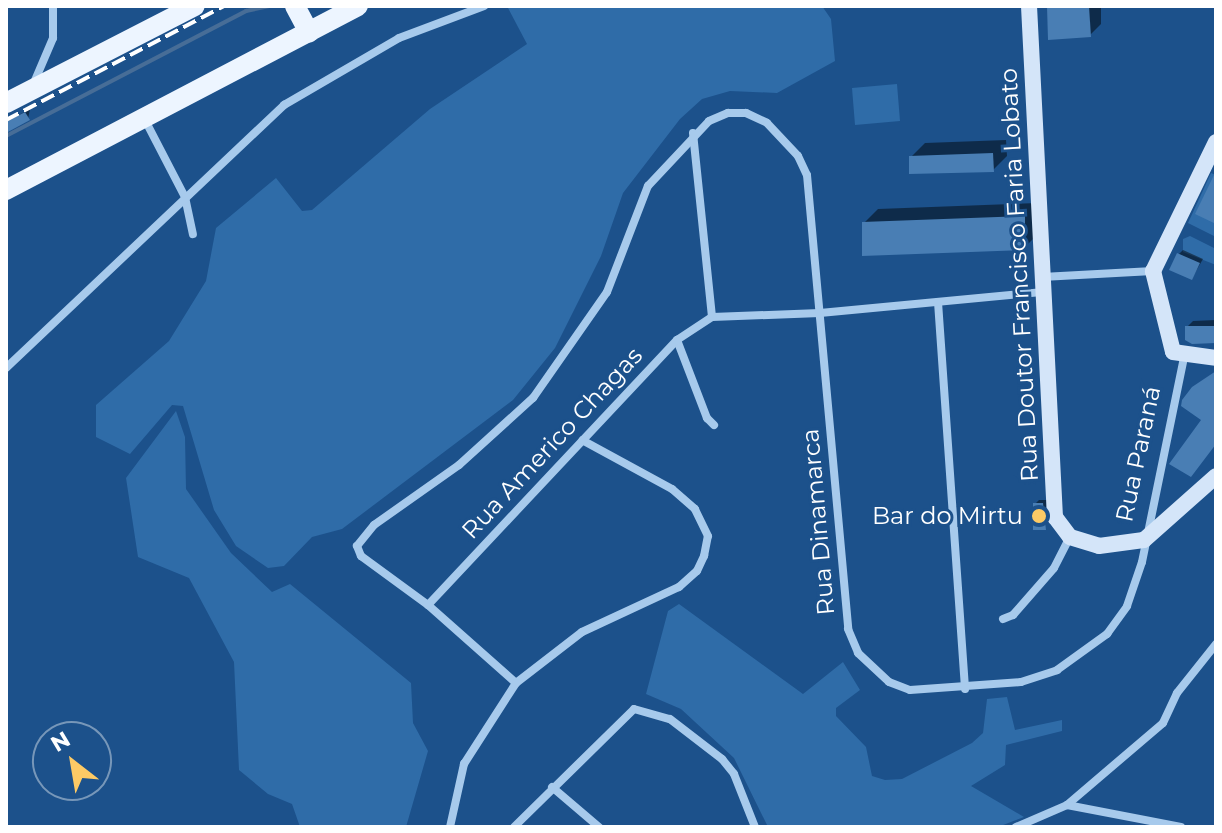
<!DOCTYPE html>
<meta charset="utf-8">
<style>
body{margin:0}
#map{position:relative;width:1222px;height:833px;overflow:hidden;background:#1c518b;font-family:Montserrat,sans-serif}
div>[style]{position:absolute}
.green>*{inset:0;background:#2f6ca8}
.shadow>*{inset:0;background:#0007}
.stream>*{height:4px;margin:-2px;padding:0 2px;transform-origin:2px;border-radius:2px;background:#476d97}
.building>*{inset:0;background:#497eb4}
.street>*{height:8px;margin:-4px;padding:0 4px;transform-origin:4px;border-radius:4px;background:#a7caec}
.secondary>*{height:16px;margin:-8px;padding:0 8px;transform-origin:8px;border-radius:8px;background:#d4e5f9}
.primary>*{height:20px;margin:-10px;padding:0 10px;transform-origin:10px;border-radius:10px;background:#edf5ff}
.rail>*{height:4px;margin-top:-2px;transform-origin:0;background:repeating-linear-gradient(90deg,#fff 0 14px,transparent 0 20px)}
.dots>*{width:22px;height:22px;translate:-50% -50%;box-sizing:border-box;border:4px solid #1c518b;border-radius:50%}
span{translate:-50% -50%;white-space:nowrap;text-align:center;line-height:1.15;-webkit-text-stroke:6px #1c518b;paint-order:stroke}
.street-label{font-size:24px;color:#fff}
.poi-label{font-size:24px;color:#fff}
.right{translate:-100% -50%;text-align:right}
.frame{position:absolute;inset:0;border:8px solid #fff;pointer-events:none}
.north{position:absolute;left:32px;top:721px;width:80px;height:80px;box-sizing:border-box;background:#1c518b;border:2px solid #7797b9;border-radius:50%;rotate:329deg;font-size:22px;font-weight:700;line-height:32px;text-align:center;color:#fff}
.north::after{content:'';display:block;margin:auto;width:28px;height:36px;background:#fdca65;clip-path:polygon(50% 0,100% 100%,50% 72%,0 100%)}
</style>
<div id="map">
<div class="green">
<div style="clip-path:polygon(507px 6px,822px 6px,831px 19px,835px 61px,777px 93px,730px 91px,702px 99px,680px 119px,623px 193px,601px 256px,555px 348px,513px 400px,342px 529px,312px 537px,284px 566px,268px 568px,236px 546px,214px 510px,183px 406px,172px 405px,130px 454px,96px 437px,96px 405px,169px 341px,206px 281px,216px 228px,276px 178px,302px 211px,312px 210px,430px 109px,527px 44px)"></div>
<div style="clip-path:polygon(897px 84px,900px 121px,855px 125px,852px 88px)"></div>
<div style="clip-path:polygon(1211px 173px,1216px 175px,1216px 237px,1188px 223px)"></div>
<div style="clip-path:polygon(1190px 236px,1216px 249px,1216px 265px,1183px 252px,1183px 239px)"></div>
<div style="clip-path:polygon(176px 411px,185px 437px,186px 489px,231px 553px,272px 592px,290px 584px,411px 683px,413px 723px,428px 751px,406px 827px,300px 827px,292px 804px,268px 794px,239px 770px,234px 662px,189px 578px,138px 557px,126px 478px)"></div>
<div style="clip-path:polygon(679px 604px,803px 694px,843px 662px,860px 690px,836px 708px,836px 716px,866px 747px,872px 776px,885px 780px,902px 779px,972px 743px,983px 733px,987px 699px,1007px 697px,1015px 730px,1062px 720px,1062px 731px,1006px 745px,1005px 765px,971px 786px,1024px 817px,998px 827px,768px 827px,734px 758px,681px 709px,646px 694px,668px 611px)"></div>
</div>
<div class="shadow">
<div style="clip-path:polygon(1048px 6px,1101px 6px,1101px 24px,1090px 35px)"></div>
<div style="clip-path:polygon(30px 109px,28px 119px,6px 131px,6px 122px)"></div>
<div style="clip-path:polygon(1006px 140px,1007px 156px,993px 170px,911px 157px,925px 143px)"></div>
<div style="clip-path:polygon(1038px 203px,1038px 234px,1024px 248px,864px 223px,878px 209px)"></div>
<div style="clip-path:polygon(1183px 250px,1203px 259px,1192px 278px,1179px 254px)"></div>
<div style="clip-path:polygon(1216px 320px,1216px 340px,1187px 327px,1193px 321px)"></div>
<div style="clip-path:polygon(1039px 500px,1047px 500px,1045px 528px,1035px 504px)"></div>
</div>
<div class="stream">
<div style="left:6px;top:136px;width:271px;rotate:-27.5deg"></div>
<div style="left:246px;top:11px;width:25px;rotate:-12deg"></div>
</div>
<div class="building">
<div style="clip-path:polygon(1047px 6px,1089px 6px,1091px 37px,1048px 40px)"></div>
<div style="clip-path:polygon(25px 112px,30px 120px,6px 133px,6px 122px)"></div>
<div style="clip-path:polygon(993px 153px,994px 172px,909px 174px,909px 156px)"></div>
<div style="clip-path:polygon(1216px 171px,1216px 224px,1195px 214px)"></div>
<div style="clip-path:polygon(1025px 216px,1025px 250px,862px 256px,862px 222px)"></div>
<div style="clip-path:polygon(1177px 253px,1200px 263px,1192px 280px,1169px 270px)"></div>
<div style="clip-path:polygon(1185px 326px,1216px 326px,1216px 343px,1192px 344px,1185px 340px)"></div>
<div style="clip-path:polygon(1216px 371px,1216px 444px,1191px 477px,1169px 464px,1201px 420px,1181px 406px,1182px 400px,1192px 387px)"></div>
<div style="clip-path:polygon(1033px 503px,1043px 503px,1046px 530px,1033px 530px)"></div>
</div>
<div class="street">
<div style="left:33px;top:85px;width:51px;rotate:-66.9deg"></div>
<div style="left:53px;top:38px;width:32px;rotate:-90deg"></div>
<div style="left:144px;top:118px;width:89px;rotate:62.6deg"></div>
<div style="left:185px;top:197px;width:38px;rotate:78deg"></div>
<div style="left:693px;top:133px;width:185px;rotate:84.1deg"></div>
<div style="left:1042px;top:277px;width:111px;rotate:-3.1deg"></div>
<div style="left:938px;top:302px;width:388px;rotate:86deg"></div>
<div style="left:712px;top:317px;width:108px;rotate:-2.1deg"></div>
<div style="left:820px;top:313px;width:222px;rotate:-5.4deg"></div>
<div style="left:677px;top:340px;width:84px;rotate:69deg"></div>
<div style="left:707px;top:418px;width:10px;rotate:45deg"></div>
<div style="left:6px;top:368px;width:383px;rotate:-43.4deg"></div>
<div style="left:284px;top:105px;width:133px;rotate:-30.2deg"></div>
<div style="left:399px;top:38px;width:91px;rotate:-20.6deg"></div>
<div style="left:428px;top:605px;width:364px;rotate:-46.8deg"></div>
<div style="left:677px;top:340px;width:42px;rotate:-33.3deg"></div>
<div style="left:1003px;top:619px;width:11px;rotate:-22deg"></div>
<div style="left:1013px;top:615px;width:62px;rotate:-48.9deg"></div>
<div style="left:1054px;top:568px;width:35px;rotate:-63deg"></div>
<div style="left:516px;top:683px;width:118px;rotate:-138.4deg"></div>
<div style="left:428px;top:605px;width:83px;rotate:-143.8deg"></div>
<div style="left:361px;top:556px;width:11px;rotate:-112deg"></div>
<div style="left:357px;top:546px;width:27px;rotate:-51deg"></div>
<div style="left:374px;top:525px;width:104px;rotate:-35.2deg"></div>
<div style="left:459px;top:465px;width:100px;rotate:-42.2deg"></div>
<div style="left:533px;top:398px;width:129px;rotate:-55.1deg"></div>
<div style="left:607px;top:292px;width:114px;rotate:-68.9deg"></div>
<div style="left:648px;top:186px;width:89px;rotate:-46.8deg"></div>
<div style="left:709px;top:121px;width:21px;rotate:-23deg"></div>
<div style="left:728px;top:113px;width:18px"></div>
<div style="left:746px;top:113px;width:23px;rotate:25deg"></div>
<div style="left:767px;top:123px;width:45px;rotate:46.8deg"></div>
<div style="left:798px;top:156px;width:21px;rotate:65deg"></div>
<div style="left:807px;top:175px;width:456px;rotate:84.8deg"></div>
<div style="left:848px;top:629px;width:26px;rotate:67deg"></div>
<div style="left:858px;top:653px;width:42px;rotate:43.1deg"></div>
<div style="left:889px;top:682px;width:22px;rotate:21deg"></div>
<div style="left:910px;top:690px;width:111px;rotate:-4.1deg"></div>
<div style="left:1021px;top:682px;width:38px;rotate:-18deg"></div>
<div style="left:1057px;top:670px;width:62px;rotate:-35.8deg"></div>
<div style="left:1107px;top:634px;width:34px;rotate:-54deg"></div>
<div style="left:1127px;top:606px;width:46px;rotate:-71.2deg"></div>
<div style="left:1142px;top:562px;width:209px;rotate:-78.4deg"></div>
<div style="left:552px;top:787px;width:62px;rotate:40.4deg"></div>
<div style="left:1067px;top:805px;width:126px;rotate:-40.5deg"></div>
<div style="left:1163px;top:723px;width:33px;rotate:-65deg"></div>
<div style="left:1177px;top:693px;width:63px;rotate:-51.5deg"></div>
<div style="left:450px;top:827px;width:65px;rotate:-77.5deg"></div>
<div style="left:464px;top:764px;width:96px;rotate:-57.3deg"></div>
<div style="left:516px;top:683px;width:83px;rotate:-37.7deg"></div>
<div style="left:582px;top:632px;width:107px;rotate:-24.9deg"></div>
<div style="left:679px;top:587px;width:24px;rotate:-42deg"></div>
<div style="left:697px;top:571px;width:17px;rotate:-65deg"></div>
<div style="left:704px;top:556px;width:20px;rotate:-79deg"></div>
<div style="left:708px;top:536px;width:30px;rotate:-116deg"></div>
<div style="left:695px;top:509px;width:30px;rotate:-139deg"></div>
<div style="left:672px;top:489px;width:102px;rotate:-151.4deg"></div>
<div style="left:514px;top:827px;width:168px;rotate:-44.5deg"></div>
<div style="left:634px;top:709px;width:37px;rotate:16deg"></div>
<div style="left:670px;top:719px;width:66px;rotate:37.6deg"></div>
<div style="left:722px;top:759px;width:19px;rotate:51deg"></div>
<div style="left:734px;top:774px;width:57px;rotate:68.4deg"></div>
<div style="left:1016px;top:827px;width:56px;rotate:-23.3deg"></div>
<div style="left:1067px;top:805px;width:116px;rotate:10.9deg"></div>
</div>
<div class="secondary">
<div style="left:1029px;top:6px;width:512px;rotate:87.09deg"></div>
<div style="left:1055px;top:517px;width:25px;rotate:53deg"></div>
<div style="left:1070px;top:537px;width:30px;rotate:17deg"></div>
<div style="left:1099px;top:546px;width:45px;rotate:-7.6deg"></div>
<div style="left:1144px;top:540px;width:96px;rotate:-41.6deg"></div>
<div style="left:1216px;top:142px;width:144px;rotate:116deg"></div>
<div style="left:1153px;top:271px;width:83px;rotate:76.1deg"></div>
<div style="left:1173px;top:352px;width:43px;rotate:7.9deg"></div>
</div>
<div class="primary">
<div style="left:295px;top:6px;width:30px;rotate:62deg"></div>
<div style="left:6px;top:103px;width:212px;rotate:-27.2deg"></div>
<div style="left:6px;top:190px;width:397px;rotate:-27.6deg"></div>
</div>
<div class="rail">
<div style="left:6px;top:120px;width:246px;rotate:-27.6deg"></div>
</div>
<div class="dots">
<div style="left:1039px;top:516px;background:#fdca65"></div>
</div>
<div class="street-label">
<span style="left:1019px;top:275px;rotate:-93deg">Rua Doutor Francisco Faria Lobato</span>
<span style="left:552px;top:443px;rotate:-47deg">Rua Americo Chagas</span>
<span style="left:1138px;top:454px;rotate:-78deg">Rua Paraná</span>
<span style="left:818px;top:522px;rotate:-95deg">Rua Dinamarca</span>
</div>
<div class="poi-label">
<span class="right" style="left:1023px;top:516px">Bar do Mirtu</span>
</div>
<div class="frame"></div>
<div class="north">N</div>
</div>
